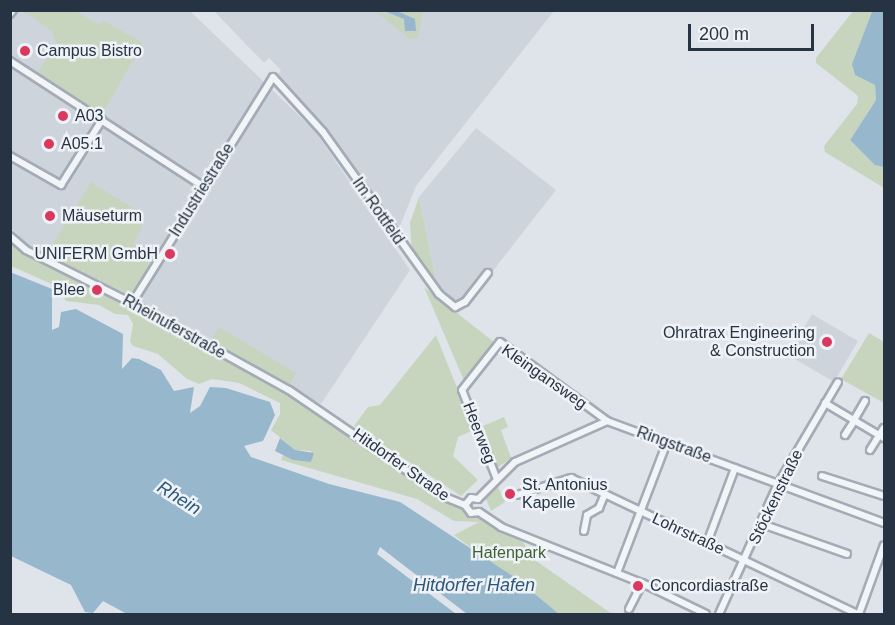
<!DOCTYPE html>
<meta charset="utf-8">
<style>
body{margin:0}
#map{position:relative;width:895px;height:625px;overflow:hidden;background:#dfe4ea;font-family:Arial,sans-serif}
div>[style]{position:absolute}
.built>*{inset:0;background:#cdd4dc}
.green>*{inset:0;background:#c7d5bf}
.water>*{inset:0;background:#97b7cd}
.roads{filter:drop-shadow(2px 0 #a4abb5) drop-shadow(-2px 0 #a4abb5) drop-shadow(0 2px #a4abb5) drop-shadow(0 -2px #a4abb5)}
.minor>*{height:6px;margin:-3px;padding:0 3px;transform-origin:3px;border-radius:3px;background:#f2f5f8}
.dots>*{width:16px;height:16px;translate:-50% -50%;box-sizing:border-box;border:3px solid #eff3f7;border-radius:50%}
span{translate:-50% -50%;white-space:nowrap;text-align:center;line-height:1.15;-webkit-text-stroke:5px #eff3f7;paint-order:stroke}
.poi-label{font-size:16px;color:#263343}
.left{translate:0 -50%;text-align:left}
.right{translate:-100% -50%;text-align:right}
.street-label{font-size:16px;color:#263343}
.park-label{font-size:16px;color:#3f6032}
.water-label{font-size:18px;color:#2c577b;font-style:italic}
.frame{position:absolute;inset:0;border:12px solid #263343;pointer-events:none}
.scale{position:absolute;left:688px;top:24px;width:126px;height:27px;box-sizing:border-box;border:3px solid #263343;border-top:0;padding-left:8px;font-size:18px;line-height:21px;white-space:nowrap;color:#263343;-webkit-text-stroke:4px #eff3f7;paint-order:stroke}
</style>
<div id="map">
<div class="built">
<div style="clip-path:polygon(10px 11px,190px 11px,315px 131px,410px 270px,321px 404px,127px 294px,33px 250px,11px 228px)"></div>
<div style="clip-path:polygon(214px 11px,554px 11px,416px 186px,396px 236px,335px 145px,276px 77px,281px 70px,269px 58px,264px 63px)"></div>
<div style="clip-path:polygon(476px 128px,556px 190px,464px 308px,437px 286px,419px 197px)"></div>
<div style="clip-path:polygon(812px 314px,858px 341px,834px 382px,788px 355px)"></div>
</div>
<div class="green">
<div style="clip-path:polygon(22px 11px,76px 11px,99px 25px,103px 20px,143px 43px,101px 116px,37px 74px,56px 43px,52px 31px)"></div>
<div style="clip-path:polygon(375px 11px,401px 17px,405px 22px,404px 28px,413px 33px,412px 18px,397px 11px,423px 11px,418px 38px,410px 39px)"></div>
<div style="clip-path:polygon(853px 11px,874px 11px,855px 75px,875px 85px,876px 100px,850px 140px,875px 164px,884px 167px,884px 188px,825px 152px,824px 146px,857px 104px,858px 96px,816px 63px,816px 58px)"></div>
<div style="clip-path:polygon(91px 182px,136px 210px,142px 228px,134px 242px,137px 251px,149px 259px,148px 268px,134px 291px,127px 293px,46px 254px)"></div>
<div style="clip-path:polygon(419px 197px,437px 286px,412px 254px,410px 223px)"></div>
<div style="clip-path:polygon(10px 243px,31px 258px,153px 318px,291px 394px,452px 505px,522px 540px,532px 558px,612px 614px,559px 614px,454px 535px,479px 522px,454px 521px,417px 499px,281px 460px,283px 455px,311px 462px,311px 451px,295px 450px,271px 430px,280px 414px,280px 403px,239px 383px,212px 379px,199px 384px,187px 379px,158px 354px,133px 346px,130px 342px,133px 324px,128px 315px,115px 314px,99px 305px,66px 301px,56px 286px,11px 266px)"></div>
<div style="clip-path:polygon(424px 287px,494px 342px,465px 383px)"></div>
<div style="clip-path:polygon(219px 327px,296px 373px,290px 384px,210px 342px)"></div>
<div style="clip-path:polygon(869px 333px,884px 342px,884px 403px,841px 379px)"></div>
<div style="clip-path:polygon(436px 335px,474px 430px,458px 437px,453px 456px,478px 480px,461px 496px,354px 426px,368px 407px,380px 405px)"></div>
<div style="clip-path:polygon(504px 417px,508px 427px,501px 430px,511px 458px,497px 468px,483px 426px)"></div>
<div style="clip-path:polygon(496px 483px,505px 502px,491px 511px,486px 499px)"></div>
</div>
<div class="water">
<div style="clip-path:polygon(384px 11px,397px 11px,415px 19px,416px 31px,405px 31px,404px 19px)"></div>
<div style="clip-path:polygon(884px 11px,884px 167px,875px 165px,850px 140px,876px 100px,875px 85px,855px 75px,852px 64px,872px 12px)"></div>
<div style="clip-path:polygon(10px 272px,52px 289px,52px 330px,59px 327px,61px 312px,76px 309px,123px 334px,122px 369px,132px 358px,139px 359px,161px 370px,174px 391px,194px 387px,190px 413px,200px 406px,210px 387px,226px 388px,270px 402px,275px 415px,263px 441px,244px 446px,251px 457px,329px 484px,400px 502px,514px 577px,559px 614px,467px 614px,380px 547px,377px 554px,456px 614px,127px 614px,103px 601px,93px 613px,85px 612px,71px 585px,11px 556px)"></div>
<div style="clip-path:polygon(280px 438px,295px 450px,314px 453px,311px 462px,293px 460px,275px 451px)"></div>
</div>
<div class="roads">
<div class="minor">
<div style="left:10px;top:14px;width:5px;rotate:-53deg"></div>
<div style="left:10px;top:61px;width:231px;rotate:33deg"></div>
<div style="left:10px;top:156px;width:59px;rotate:29.6deg"></div>
<div style="left:61px;top:185px;width:77px;rotate:-57.8deg"></div>
<div style="left:10px;top:236px;width:21px;rotate:41deg"></div>
<div style="left:26px;top:250px;width:119px;rotate:26.6deg"></div>
<div style="left:132px;top:303px;width:179px;rotate:29deg"></div>
<div style="left:289px;top:390px;width:189px;rotate:34.4deg"></div>
<div style="left:445px;top:497px;width:22px;rotate:22deg"></div>
<div style="left:132px;top:303px;width:266px;rotate:-58deg"></div>
<div style="left:273px;top:77px;width:74px;rotate:47.7deg"></div>
<div style="left:323px;top:132px;width:199px;rotate:54.4deg"></div>
<div style="left:439px;top:294px;width:21px;rotate:39deg"></div>
<div style="left:455px;top:307px;width:11px;rotate:-27deg"></div>
<div style="left:465px;top:302px;width:37px;rotate:-52deg"></div>
<div style="left:825px;top:403px;width:69px;rotate:30.7deg"></div>
<div style="left:854px;top:420px;width:22px;rotate:-60deg"></div>
<div style="left:845px;top:435px;width:17px;rotate:-57deg"></div>
<div style="left:870px;top:450px;width:26px;rotate:-58deg"></div>
<div style="left:822px;top:476px;width:65px;rotate:17.9deg"></div>
<div style="left:496px;top:477px;width:93px;rotate:-111.3deg"></div>
<div style="left:462px;top:390px;width:61px;rotate:-51.6deg"></div>
<div style="left:500px;top:342px;width:133px;rotate:36.4deg"></div>
<div style="left:607px;top:421px;width:295px;rotate:20.2deg"></div>
<div style="left:517px;top:495px;width:57px;rotate:-17.5deg"></div>
<div style="left:571px;top:478px;width:318px;rotate:25.4deg"></div>
<div style="left:478px;top:499px;width:52px;rotate:-45deg"></div>
<div style="left:515px;top:462px;width:101px;rotate:-24deg"></div>
<div style="left:465px;top:505px;width:10px;rotate:53deg"></div>
<div style="left:471px;top:513px;width:8px;rotate:-7deg"></div>
<div style="left:465px;top:505px;width:9px;rotate:-49deg"></div>
<div style="left:471px;top:498px;width:7px;rotate:8deg"></div>
<div style="left:479px;top:512px;width:27px;rotate:34deg"></div>
<div style="left:501px;top:527px;width:152px;rotate:21.7deg"></div>
<div style="left:642px;top:583px;width:71px;rotate:25.8deg"></div>
<div style="left:762px;top:524px;width:90px;rotate:19.4deg"></div>
<div style="left:584px;top:531px;width:16px;rotate:-79deg"></div>
<div style="left:587px;top:515px;width:14px;rotate:-30deg"></div>
<div style="left:599px;top:508px;width:15px;rotate:-67deg"></div>
<div style="left:707px;top:543px;width:80px;rotate:-69.5deg"></div>
<div style="left:617px;top:573px;width:140px;rotate:-69.1deg"></div>
<div style="left:629px;top:609px;width:29px;rotate:-63deg"></div>
<div style="left:719px;top:614px;width:143px;rotate:-65.6deg"></div>
<div style="left:778px;top:484px;width:118px;rotate:-59.5deg"></div>
<div style="left:859px;top:614px;width:73px;rotate:-70.1deg"></div>
</div>
</div>
<div class="dots">
<div style="left:25px;top:51px;background:#db3860"></div>
<div style="left:63px;top:116px;background:#db3860"></div>
<div style="left:49px;top:144px;background:#db3860"></div>
<div style="left:50px;top:216px;background:#db3860"></div>
<div style="left:170px;top:254px;background:#db3860"></div>
<div style="left:97px;top:290px;background:#db3860"></div>
<div style="left:827px;top:342px;background:#db3860"></div>
<div style="left:510px;top:494px;background:#db3860"></div>
<div style="left:638px;top:586px;background:#db3860"></div>
</div>
<div class="poi-label">
<span class="left" style="left:37px;top:51px">Campus Bistro</span>
<span class="left" style="left:75px;top:116px">A03</span>
<span class="left" style="left:61px;top:144px">A05.1</span>
<span class="left" style="left:62px;top:216px">Mäuseturm</span>
<span class="right" style="left:158px;top:254px">UNIFERM GmbH</span>
<span class="right" style="left:85px;top:290px">Blee</span>
<span class="right" style="left:815px;top:342px">Ohratrax Engineering<br>&amp; Construction</span>
<span class="left" style="left:522px;top:494px">St. Antonius<br>Kapelle</span>
<span class="left" style="left:650px;top:586px">Concordiastraße</span>
</div>
<div class="street-label">
<span style="left:202px;top:190px;rotate:-58deg">Industriestraße</span>
<span style="left:378px;top:211px;rotate:55deg">Im Rottfeld</span>
<span style="left:174px;top:327px;rotate:29deg">Rheinuferstraße</span>
<span style="left:544px;top:377px;rotate:35deg">Kleingansweg</span>
<span style="left:479px;top:433px;rotate:69deg">Heerweg</span>
<span style="left:674px;top:445px;rotate:20deg">Ringstraße</span>
<span style="left:401px;top:465px;rotate:35deg">Hitdorfer Straße</span>
<span style="left:776px;top:497px;rotate:-64deg">Stöckenstraße</span>
<span style="left:688px;top:534px;rotate:25deg">Lohrstraße</span>
</div>
<div class="park-label">
<span style="left:509px;top:553px">Hafenpark</span>
</div>
<div class="water-label">
<span style="left:179px;top:498px;rotate:32deg">Rhein</span>
<span style="left:474px;top:585px">Hitdorfer Hafen</span>
</div>
<div class="frame"></div>
<div class="scale">200 m</div>
</div>
